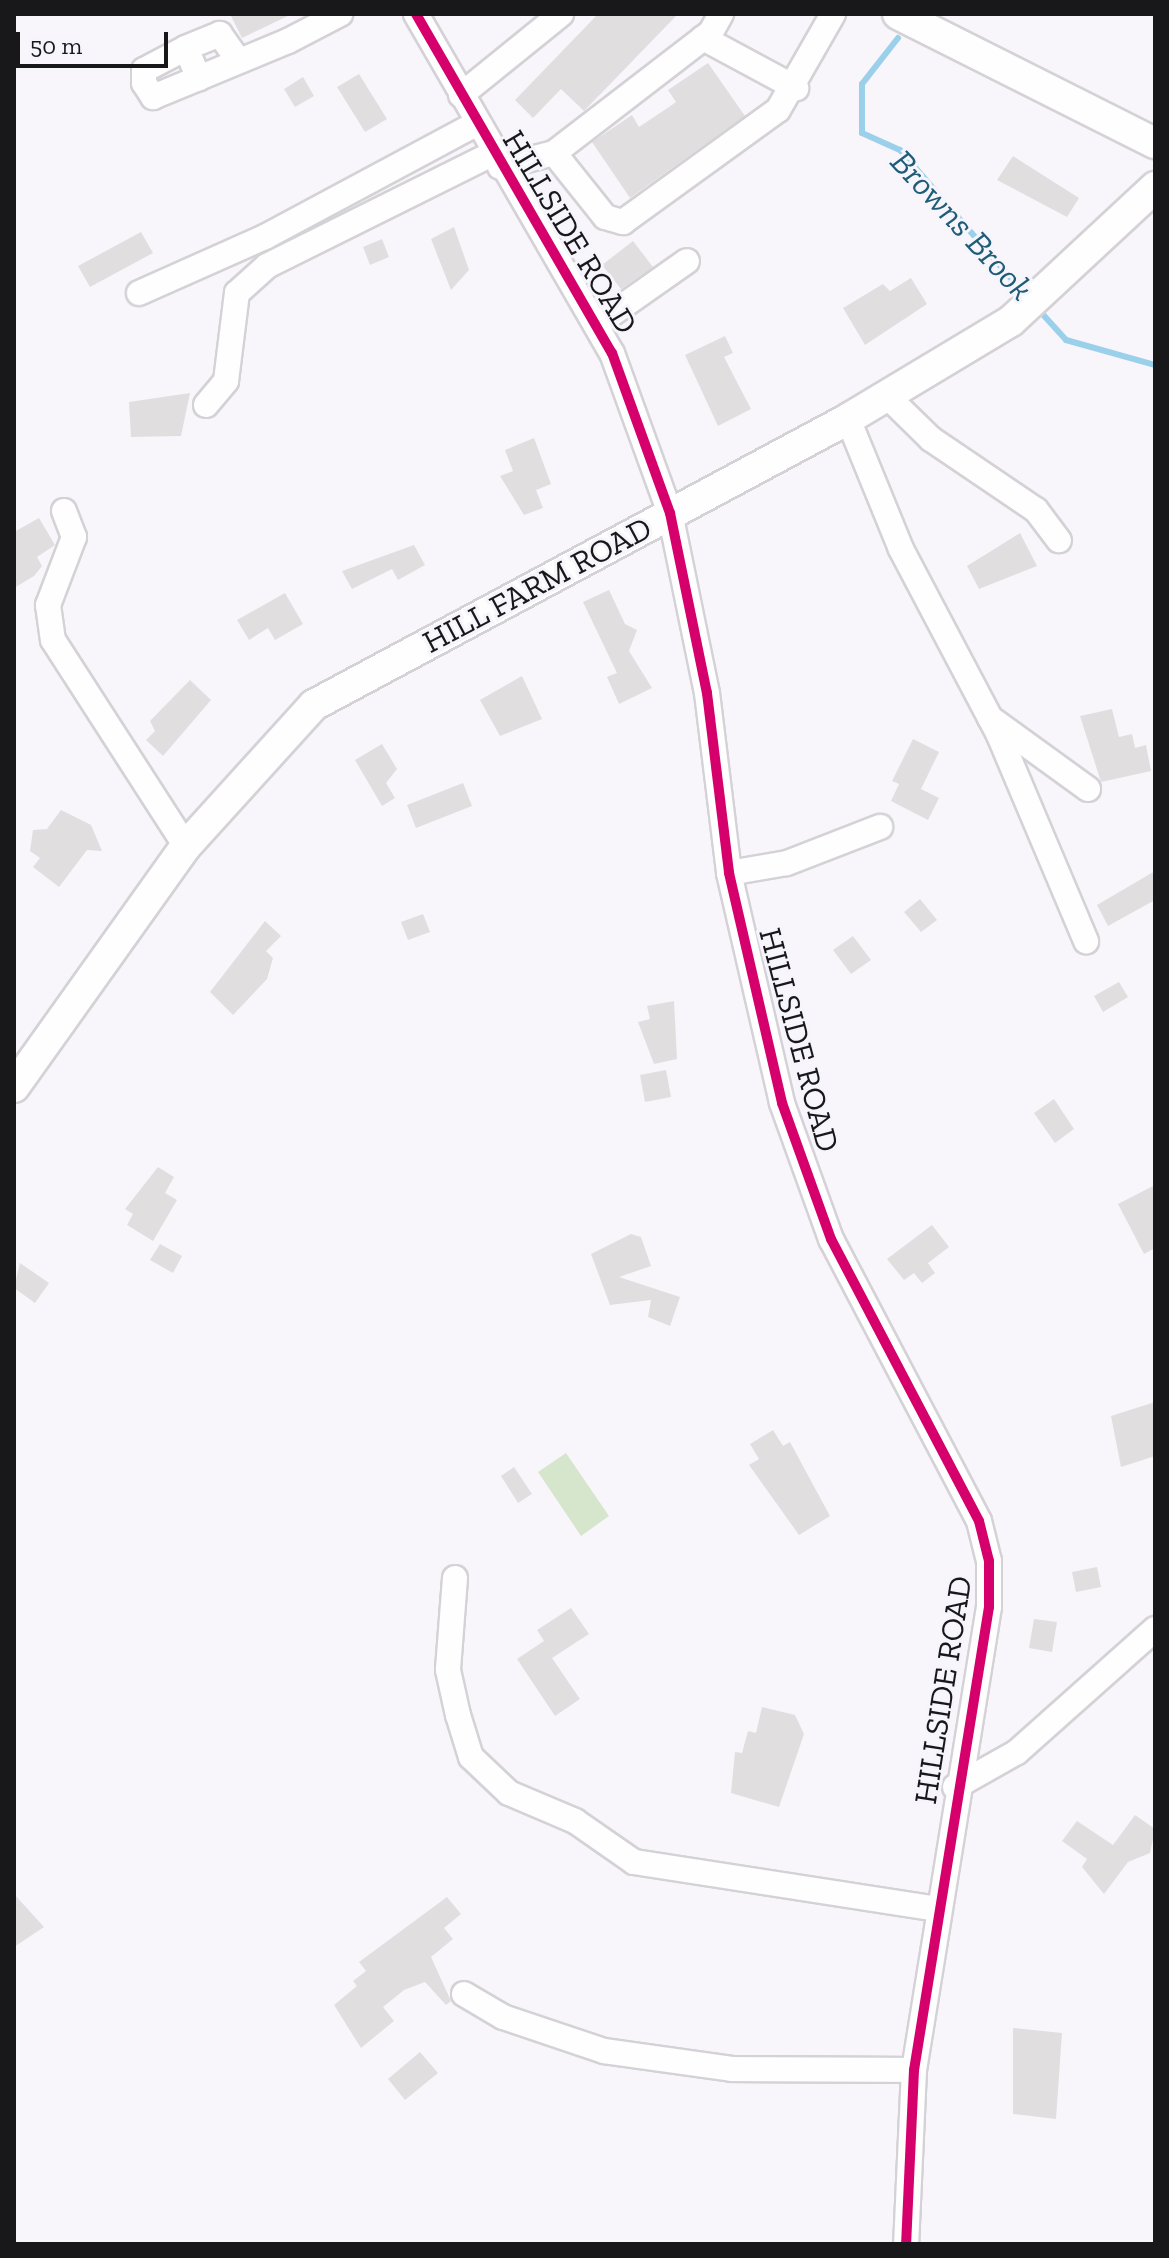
<!DOCTYPE html>
<style>
body{margin:0}
#map{position:relative;width:1169px;height:2258px;overflow:hidden;background:#f8f6fb;font-family:"Zilla Slab",serif}
div>[style]{position:absolute}
.green>*{inset:0;background:#d6e6cc}
.stream>*{height:6px;margin:-3px;padding:0 3px;transform-origin:3px;border-radius:3px;background:#9ad0ea}
.building>*{inset:0;background:#e1dee0}
.roads{filter:drop-shadow(2px 0 #d4d2d6) drop-shadow(-2px 0 #d4d2d6) drop-shadow(0 2px #d4d2d6) drop-shadow(0 -2px #d4d2d6)}
.minor>*{height:24px;margin:-12px;padding:0 12px;transform-origin:12px;border-radius:12px;background:#fefefe}
.major>*{height:30px;margin:-15px;padding:0 15px;transform-origin:15px;border-radius:15px;background:#fefefe}
.cycleway>*{height:10px;margin:-5px;padding:0 5px;transform-origin:5px;border-radius:5px;background:#d6006c}
span{translate:-50% -50%;white-space:nowrap;text-align:center;line-height:1.15;-webkit-text-stroke:6px #f7f5fc;paint-order:stroke}
.street-label{font-size:32px;color:#18181a}
.water-label{font-size:34px;color:#205c76;font-style:italic}
.frame{position:absolute;inset:0;border:16px solid #18181a;pointer-events:none}
.scale{position:absolute;left:16px;top:32px;width:152px;height:36px;box-sizing:border-box;border:4px solid #18181a;border-top:0;padding-left:10px;font-size:24px;line-height:28px;white-space:nowrap;color:#18181a;-webkit-text-stroke:6px #f7f5fc;paint-order:stroke}
</style>
<div id="map">
<div class="green">
<div style="clip-path:polygon(566px 1453px,609px 1516px,581px 1536px,538px 1472px)"></div>
</div>
<div class="stream">
<div style="left:898px;top:38px;width:58px;rotate:128deg"></div>
<div style="left:862px;top:84px;width:49px;rotate:90deg"></div>
<div style="left:862px;top:133px;width:42px;rotate:24.1deg"></div>
<div style="left:900px;top:150px;width:194px;rotate:49.2deg"></div>
<div style="left:1037px;top:308px;width:43px;rotate:47.8deg"></div>
<div style="left:1066px;top:340px;width:92px;rotate:15.7deg"></div>
</div>
<div class="building">
<div style="clip-path:polygon(230px 14px,292px 14px,242px 38px)"></div>
<div style="clip-path:polygon(598px 14px,678px 14px,584px 111px,561px 89px,533px 118px,515px 100px)"></div>
<div style="clip-path:polygon(708px 63px,745px 116px,630px 198px,592px 142px,632px 115px,639px 127px,669px 107px,676px 102px,668px 90px)"></div>
<div style="clip-path:polygon(359px 74px,387px 119px,365px 132px,337px 87px)"></div>
<div style="clip-path:polygon(303px 77px,314px 96px,295px 107px,284px 89px)"></div>
<div style="clip-path:polygon(1013px 156px,1079px 198px,1067px 217px,997px 180px)"></div>
<div style="clip-path:polygon(454px 227px,469px 270px,451px 290px,431px 239px)"></div>
<div style="clip-path:polygon(141px 232px,153px 253px,90px 287px,78px 266px)"></div>
<div style="clip-path:polygon(382px 239px,389px 257px,370px 265px,363px 247px)"></div>
<div style="clip-path:polygon(633px 241px,653px 267px,621px 289px,602px 265px)"></div>
<div style="clip-path:polygon(911px 278px,927px 304px,865px 345px,843px 308px,883px 284px,890px 291px)"></div>
<div style="clip-path:polygon(725px 336px,733px 353px,724px 357px,751px 409px,718px 426px,685px 355px)"></div>
<div style="clip-path:polygon(190px 393px,181px 436px,131px 437px,129px 402px)"></div>
<div style="clip-path:polygon(534px 438px,551px 484px,536px 490px,543px 508px,524px 515px,500px 476px,513px 471px,505px 450px)"></div>
<div style="clip-path:polygon(39px 518px,55px 545px,37px 557px,42px 566px,34px 576px,14px 588px,14px 532px)"></div>
<div style="clip-path:polygon(1020px 533px,1037px 566px,979px 589px,967px 566px)"></div>
<div style="clip-path:polygon(414px 545px,425px 565px,398px 580px,392px 569px,352px 589px,342px 571px)"></div>
<div style="clip-path:polygon(609px 590px,625px 624px,637px 630px,629px 651px,652px 688px,619px 704px,607px 677px,617px 673px,583px 602px)"></div>
<div style="clip-path:polygon(285px 593px,303px 624px,275px 640px,268px 628px,249px 640px,237px 620px)"></div>
<div style="clip-path:polygon(522px 676px,542px 719px,500px 736px,480px 700px)"></div>
<div style="clip-path:polygon(190px 680px,211px 700px,163px 756px,146px 740px,155px 731px,150px 721px)"></div>
<div style="clip-path:polygon(1112px 709px,1119px 737px,1132px 734px,1135px 748px,1146px 745px,1151px 771px,1101px 782px,1080px 716px)"></div>
<div style="clip-path:polygon(913px 739px,939px 752px,921px 789px,939px 798px,928px 820px,891px 801px,899px 784px,892px 781px)"></div>
<div style="clip-path:polygon(382px 744px,397px 769px,386px 783px,395px 798px,382px 806px,355px 760px)"></div>
<div style="clip-path:polygon(463px 783px,472px 806px,416px 828px,407px 805px)"></div>
<div style="clip-path:polygon(61px 810px,91px 825px,102px 851px,87px 850px,59px 887px,33px 867px,40px 858px,30px 851px,33px 830px,47px 829px)"></div>
<div style="clip-path:polygon(1155px 871px,1155px 900px,1108px 926px,1097px 905px)"></div>
<div style="clip-path:polygon(920px 899px,937px 920px,921px 932px,904px 912px)"></div>
<div style="clip-path:polygon(423px 914px,430px 932px,408px 940px,401px 922px)"></div>
<div style="clip-path:polygon(265px 921px,281px 936px,266px 951px,273px 958px,267px 979px,233px 1015px,210px 992px)"></div>
<div style="clip-path:polygon(853px 936px,871px 960px,851px 974px,833px 950px)"></div>
<div style="clip-path:polygon(1119px 982px,1128px 997px,1103px 1012px,1094px 996px)"></div>
<div style="clip-path:polygon(674px 1001px,677px 1059px,654px 1064px,638px 1022px,650px 1019px,647px 1006px)"></div>
<div style="clip-path:polygon(666px 1070px,671px 1097px,645px 1102px,640px 1075px)"></div>
<div style="clip-path:polygon(1054px 1099px,1074px 1129px,1055px 1143px,1034px 1113px)"></div>
<div style="clip-path:polygon(158px 1167px,174px 1177px,165px 1193px,177px 1200px,153px 1241px,127px 1225px,133px 1214px,125px 1209px)"></div>
<div style="clip-path:polygon(1155px 1185px,1155px 1248px,1144px 1254px,1118px 1204px)"></div>
<div style="clip-path:polygon(932px 1225px,949px 1247px,928px 1263px,935px 1273px,922px 1283px,914px 1273px,904px 1280px,887px 1259px)"></div>
<div style="clip-path:polygon(631px 1234px,641px 1237px,651px 1266px,619px 1277px,680px 1297px,670px 1326px,648px 1317px,651px 1300px,610px 1305px,591px 1254px)"></div>
<div style="clip-path:polygon(160px 1244px,182px 1256px,173px 1273px,150px 1260px)"></div>
<div style="clip-path:polygon(20px 1263px,49px 1283px,35px 1303px,14px 1288px)"></div>
<div style="clip-path:polygon(1155px 1402px,1155px 1456px,1121px 1467px,1111px 1416px)"></div>
<div style="clip-path:polygon(773px 1430px,783px 1446px,790px 1442px,830px 1516px,799px 1535px,749px 1465px,759px 1459px,750px 1444px)"></div>
<div style="clip-path:polygon(514px 1467px,532px 1494px,518px 1503px,501px 1476px)"></div>
<div style="clip-path:polygon(1097px 1567px,1101px 1587px,1076px 1592px,1072px 1572px)"></div>
<div style="clip-path:polygon(571px 1608px,589px 1634px,552px 1658px,580px 1699px,555px 1716px,517px 1659px,544px 1641px,537px 1630px)"></div>
<div style="clip-path:polygon(1034px 1619px,1057px 1622px,1052px 1652px,1029px 1648px)"></div>
<div style="clip-path:polygon(762px 1707px,795px 1715px,804px 1734px,779px 1807px,731px 1793px,735px 1752px,742px 1753px,748px 1731px,756px 1733px)"></div>
<div style="clip-path:polygon(1135px 1815px,1155px 1829px,1150px 1853px,1128px 1862px,1104px 1894px,1082px 1867px,1087px 1859px,1062px 1841px,1077px 1821px,1113px 1845px)"></div>
<div style="clip-path:polygon(14px 1894px,44px 1927px,14px 1947px)"></div>
<div style="clip-path:polygon(447px 1897px,461px 1914px,444px 1928px,453px 1939px,431px 1957px,451px 2001px,446px 2005px,425px 1982px,404px 1990px,383px 2007px,394px 2021px,361px 2048px,334px 2005px,357px 1986px,353px 1981px,366px 1971px,359px 1962px)"></div>
<div style="clip-path:polygon(1013px 2028px,1062px 2033px,1056px 2119px,1013px 2114px)"></div>
<div style="clip-path:polygon(420px 2052px,438px 2073px,405px 2100px,388px 2079px)"></div>
</div>
<div class="roads">
<div class="minor">
<div style="left:416px;top:14px;width:392px;rotate:60deg"></div>
<div style="left:612px;top:353px;width:170px;rotate:70.1deg"></div>
<div style="left:670px;top:513px;width:184px;rotate:78.4deg"></div>
<div style="left:707px;top:693px;width:181px;rotate:83deg"></div>
<div style="left:729px;top:873px;width:236px;rotate:77deg"></div>
<div style="left:782px;top:1103px;width:145px;rotate:70.2deg"></div>
<div style="left:831px;top:1239px;width:318px;rotate:62.3deg"></div>
<div style="left:979px;top:1521px;width:41px;rotate:76deg"></div>
<div style="left:989px;top:1561px;width:46px;rotate:90deg"></div>
<div style="left:989px;top:1607px;width:469px;rotate:99.2deg"></div>
<div style="left:914px;top:2070px;width:174px;rotate:92.6deg"></div>
<div style="left:703px;top:38px;width:106px;rotate:28.3deg"></div>
<div style="left:186px;top:48px;width:47px;rotate:152.4deg"></div>
<div style="left:144px;top:70px;width:13px;rotate:90deg"></div>
<div style="left:144px;top:83px;width:17px;rotate:57deg"></div>
<div style="left:153px;top:97px;width:50px;rotate:-22.4deg"></div>
<div style="left:238px;top:60px;width:32px;rotate:-125deg"></div>
<div style="left:220px;top:34px;width:37px;rotate:158deg"></div>
<div style="left:186px;top:48px;width:33px;rotate:67deg"></div>
<div style="left:199px;top:78px;width:96px;rotate:-22.6deg"></div>
<div style="left:288px;top:41px;width:59px;rotate:-27.4deg"></div>
<div style="left:461px;top:95px;width:129px;rotate:-39deg"></div>
<div style="left:554px;top:153px;width:198px;rotate:-37.6deg"></div>
<div style="left:711px;top:32px;width:21px;rotate:-61deg"></div>
<div style="left:500px;top:167px;width:56px;rotate:-14.5deg"></div>
<div style="left:554px;top:153px;width:82px;rotate:51.4deg"></div>
<div style="left:605px;top:217px;width:19px;rotate:16deg"></div>
<div style="left:623px;top:222px;width:191px;rotate:-35.9deg"></div>
<div style="left:778px;top:110px;width:111px;rotate:-60.2deg"></div>
<div style="left:139px;top:293px;width:138px;rotate:-24deg"></div>
<div style="left:265px;top:237px;width:239px;rotate:-28.2deg"></div>
<div style="left:596px;top:325px;width:111px;rotate:-35.1deg"></div>
<div style="left:887px;top:396px;width:62px;rotate:44.3deg"></div>
<div style="left:931px;top:439px;width:127px;rotate:34.1deg"></div>
<div style="left:1036px;top:510px;width:38px;rotate:53deg"></div>
<div style="left:206px;top:405px;width:31px;rotate:-50deg"></div>
<div style="left:226px;top:381px;width:89px;rotate:-82.9deg"></div>
<div style="left:237px;top:293px;width:40px;rotate:-42deg"></div>
<div style="left:267px;top:266px;width:251px;rotate:-26.5deg"></div>
<div style="left:848px;top:419px;width:140px;rotate:67.8deg"></div>
<div style="left:901px;top:549px;width:210px;rotate:62.2deg"></div>
<div style="left:999px;top:735px;width:224px;rotate:67.1deg"></div>
<div style="left:64px;top:511px;width:28px;rotate:69deg"></div>
<div style="left:74px;top:537px;width:73px;rotate:110.9deg"></div>
<div style="left:48px;top:605px;width:35px;rotate:82deg"></div>
<div style="left:53px;top:640px;width:245px;rotate:57.2deg"></div>
<div style="left:990px;top:718px;width:121px;rotate:35.9deg"></div>
<div style="left:729px;top:873px;width:59px;rotate:-9.8deg"></div>
<div style="left:787px;top:863px;width:100px;rotate:-21.2deg"></div>
<div style="left:455px;top:1578px;width:92px;rotate:94.4deg"></div>
<div style="left:448px;top:1670px;width:46px;rotate:77.5deg"></div>
<div style="left:458px;top:1715px;width:44px;rotate:72.8deg"></div>
<div style="left:471px;top:1757px;width:52px;rotate:43.5deg"></div>
<div style="left:509px;top:1793px;width:72px;rotate:23deg"></div>
<div style="left:575px;top:1821px;width:72px;rotate:34.8deg"></div>
<div style="left:634px;top:1862px;width:306px;rotate:8.8deg"></div>
<div style="left:955px;top:1787px;width:71px;rotate:-29.4deg"></div>
<div style="left:1017px;top:1752px;width:185px;rotate:-41.7deg"></div>
<div style="left:464px;top:1994px;width:45px;rotate:30.5deg"></div>
<div style="left:503px;top:2017px;width:107px;rotate:18.6deg"></div>
<div style="left:604px;top:2051px;width:129px;rotate:8deg"></div>
<div style="left:732px;top:2069px;width:182px;rotate:0.3deg"></div>
</div>
<div class="major">
<div style="left:898px;top:14px;width:288px;rotate:26.7deg"></div>
<div style="left:14px;top:1087px;width:296px;rotate:-54.5deg"></div>
<div style="left:186px;top:846px;width:190px;rotate:-47.8deg"></div>
<div style="left:314px;top:705px;width:606px;rotate:-28.17deg"></div>
<div style="left:848px;top:419px;width:190px;rotate:-31deg"></div>
<div style="left:1011px;top:321px;width:197px;rotate:-42.9deg"></div>
</div>
</div>
<div class="cycleway">
<div style="left:416px;top:14px;width:392px;rotate:60deg"></div>
<div style="left:612px;top:353px;width:170px;rotate:70.1deg"></div>
<div style="left:670px;top:513px;width:184px;rotate:78.4deg"></div>
<div style="left:707px;top:693px;width:181px;rotate:83deg"></div>
<div style="left:729px;top:873px;width:236px;rotate:77deg"></div>
<div style="left:782px;top:1103px;width:145px;rotate:70.2deg"></div>
<div style="left:831px;top:1239px;width:318px;rotate:62.3deg"></div>
<div style="left:979px;top:1521px;width:41px;rotate:76deg"></div>
<div style="left:989px;top:1561px;width:46px;rotate:90deg"></div>
<div style="left:989px;top:1607px;width:469px;rotate:99.2deg"></div>
<div style="left:914px;top:2070px;width:174px;rotate:92.6deg"></div>
</div>
<div class="street-label">
<span style="left:570px;top:232px;rotate:59deg">HILLSIDE ROAD</span>
<span style="left:537px;top:585px;rotate:-28deg">HILL FARM ROAD</span>
<span style="left:799px;top:1040px;rotate:75deg">HILLSIDE ROAD</span>
<span style="left:943px;top:1690px;rotate:-81deg">HILLSIDE ROAD</span>
</div>
<div class="water-label">
<span style="left:962px;top:225px;rotate:47deg">Browns Brook</span>
</div>
<div class="frame"></div>
<div class="scale">50 m</div>
</div>
